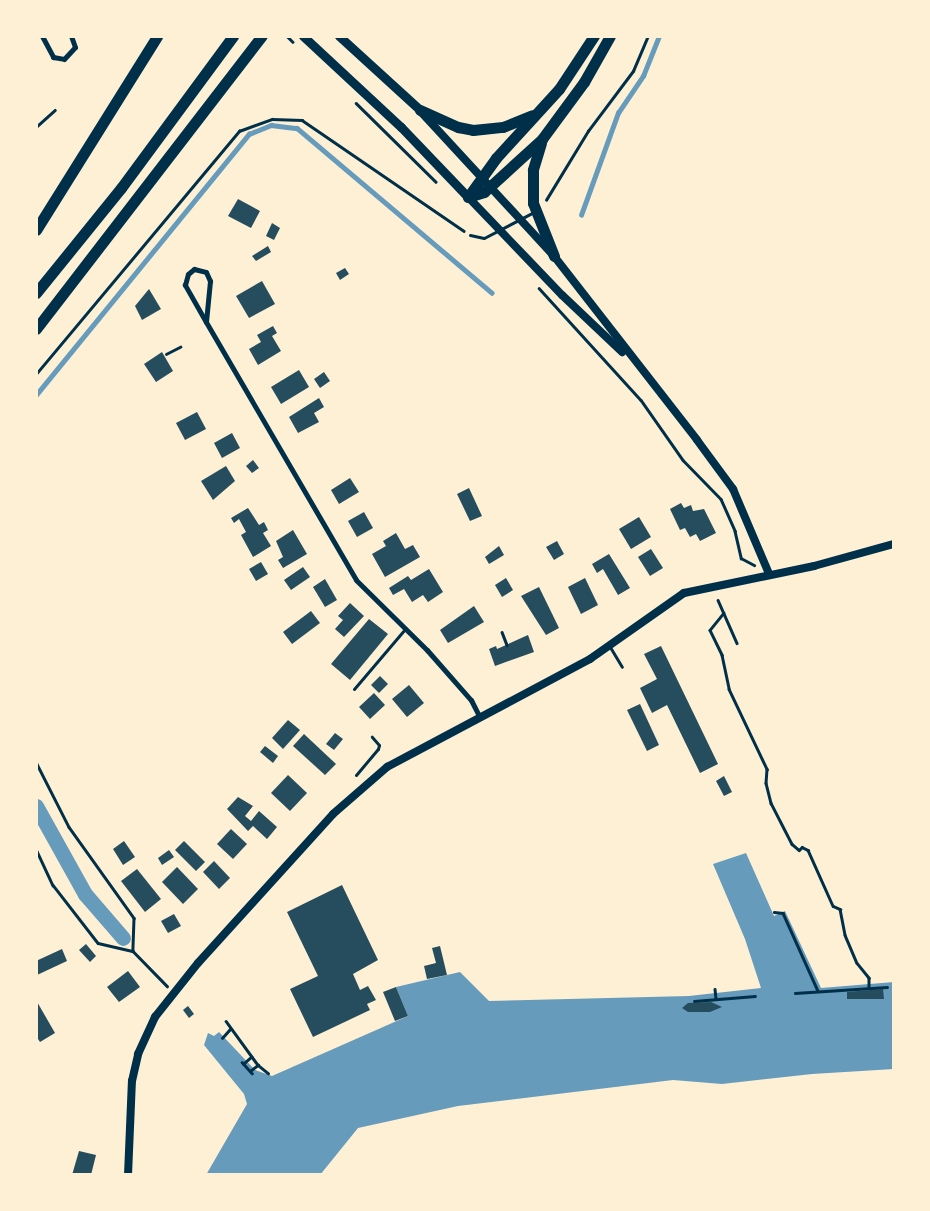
<!DOCTYPE html>
<style>
body{margin:0}
#map{position:relative;width:930px;height:1211px;overflow:hidden;background:#fdf0d5;font-family:"DM Sans",sans-serif}
div>[style]{position:absolute}
.water>*{inset:0;background:#669bbc}
.stream>*{height:4.5px;margin:-2.25px;padding:0 2.25px;transform-origin:2.25px;border-radius:2.25px;background:#669bbc}
.canal>*{height:15px;margin:-7.5px;padding:0 7.5px;transform-origin:7.5px;border-radius:7.5px;background:#669bbc}
.building>*{inset:0;background:#264d5e}
.path>*{height:2.5px;margin:-1.25px;padding:0 1.25px;transform-origin:1.25px;border-radius:1.25px;background:#003049}
.service>*{height:3px;margin:-1.5px;padding:0 1.5px;transform-origin:1.5px;border-radius:1.5px;background:#003049}
.minor>*{height:5px;margin:-2.5px;padding:0 2.5px;transform-origin:2.5px;border-radius:2.5px;background:#003049}
.tertiary>*{height:8px;margin:-4px;padding:0 4px;transform-origin:4px;border-radius:4px;background:#003049}
.secondary>*{height:9px;margin:-4.5px;padding:0 4.5px;transform-origin:4.5px;border-radius:4.5px;background:#003049}
.motorway>*{height:11px;margin:-5.5px;padding:0 5.5px;transform-origin:5.5px;border-radius:5.5px;background:#003049}
span{translate:-50% -50%;white-space:nowrap;text-align:center;line-height:1.15;-webkit-text-stroke:5px #fdf0d5;paint-order:stroke}
.frame{position:absolute;inset:0;border:38px solid #fdf0d5;pointer-events:none}
</style>
<div id="map">
<div class="water">
<div style="clip-path:polygon(746px 853px,774px 916px,785px 911px,821px 988px,894px 982px,894px 1069px,812px 1074px,722px 1084px,673px 1080px,458px 1106px,358px 1128px,320px 1175px,206px 1175px,247px 1104px,244px 1094px,204px 1045px,208px 1033px,214px 1036px,219px 1032px,255px 1070px,272px 1076px,408px 1016px,396px 987px,460px 972px,489px 1001px,689px 996px,761px 988px,745px 939px,713px 864px)"></div>
</div>
<div class="stream">
<div style="left:581px;top:215px;width:109px;rotate:-70.1deg"></div>
<div style="left:618px;top:113px;width:45px;rotate:-56deg"></div>
<div style="left:643px;top:76px;width:43px;rotate:-68.2deg"></div>
<div style="left:36px;top:395px;width:337px;rotate:-50.8deg"></div>
<div style="left:249px;top:134px;width:24px;rotate:-22deg"></div>
<div style="left:271px;top:125px;width:26px;rotate:7deg"></div>
<div style="left:297px;top:128px;width:255px;rotate:40.2deg"></div>
</div>
<div class="canal">
<div style="left:36px;top:806px;width:101px;rotate:60.9deg"></div>
<div style="left:85px;top:894px;width:58px;rotate:49.2deg"></div>
</div>
<div class="building">
<div style="clip-path:polygon(238px 199px,260px 211px,251px 228px,228px 216px)"></div>
<div style="clip-path:polygon(272px 223px,280px 228px,274px 240px,266px 236px)"></div>
<div style="clip-path:polygon(268px 246px,271px 252px,256px 261px,252px 256px)"></div>
<div style="clip-path:polygon(345px 268px,349px 274px,340px 280px,336px 273px)"></div>
<div style="clip-path:polygon(262px 281px,275px 304px,249px 318px,236px 296px)"></div>
<div style="clip-path:polygon(149px 289px,161px 309px,142px 320px,135px 306px)"></div>
<div style="clip-path:polygon(273px 326px,277px 333px,272px 336px,281px 351px,258px 365px,249px 349px,261px 342px,257px 335px)"></div>
<div style="clip-path:polygon(162px 352px,173px 371px,156px 382px,144px 364px)"></div>
<div style="clip-path:polygon(299px 370px,309px 387px,281px 404px,271px 387px)"></div>
<div style="clip-path:polygon(324px 372px,330px 381px,320px 388px,314px 379px)"></div>
<div style="clip-path:polygon(319px 398px,324px 407px,314px 413px,319px 422px,298px 433px,289px 417px)"></div>
<div style="clip-path:polygon(197px 412px,206px 429px,185px 440px,176px 423px)"></div>
<div style="clip-path:polygon(232px 433px,240px 448px,222px 458px,214px 443px)"></div>
<div style="clip-path:polygon(253px 460px,259px 468px,252px 473px,246px 466px)"></div>
<div style="clip-path:polygon(226px 466px,235px 481px,213px 500px,201px 481px)"></div>
<div style="clip-path:polygon(350px 478px,359px 492px,339px 504px,331px 490px)"></div>
<div style="clip-path:polygon(469px 488px,482px 516px,470px 521px,457px 494px)"></div>
<div style="clip-path:polygon(681px 503px,684px 508px,691px 505px,693px 511px,704px 509px,716px 533px,700px 541px,696px 534px,690px 537px,685px 528px,680px 530px,670px 509px)"></div>
<div style="clip-path:polygon(248px 508px,259px 525px,264px 522px,268px 530px,263px 533px,271px 546px,253px 557px,241px 535px,246px 532px,239px 519px,234px 523px,231px 518px)"></div>
<div style="clip-path:polygon(364px 512px,373px 528px,357px 537px,348px 521px)"></div>
<div style="clip-path:polygon(639px 517px,651px 537px,631px 549px,619px 529px)"></div>
<div style="clip-path:polygon(293px 530px,307px 554px,283px 568px,278px 560px,283px 557px,276px 541px)"></div>
<div style="clip-path:polygon(396px 533px,405px 549px,413px 545px,420px 557px,385px 577px,372px 554px,386px 546px,383px 541px)"></div>
<div style="clip-path:polygon(557px 541px,564px 554px,554px 560px,546px 547px)"></div>
<div style="clip-path:polygon(499px 546px,504px 555px,489px 564px,485px 557px)"></div>
<div style="clip-path:polygon(651px 549px,663px 568px,650px 576px,638px 557px)"></div>
<div style="clip-path:polygon(609px 554px,630px 588px,618px 595px,603px 569px,597px 573px,592px 564px)"></div>
<div style="clip-path:polygon(261px 562px,268px 574px,256px 581px,249px 569px)"></div>
<div style="clip-path:polygon(303px 567px,310px 577px,291px 590px,284px 580px)"></div>
<div style="clip-path:polygon(429px 569px,443px 592px,428px 602px,423px 595px,412px 602px,404px 589px,393px 595px,389px 588px,408px 576px,411px 580px)"></div>
<div style="clip-path:polygon(506px 578px,513px 590px,502px 597px,495px 585px)"></div>
<div style="clip-path:polygon(585px 578px,598px 605px,581px 614px,568px 587px)"></div>
<div style="clip-path:polygon(325px 579px,337px 600px,325px 607px,313px 587px)"></div>
<div style="clip-path:polygon(539px 587px,559px 628px,546px 635px,521px 596px)"></div>
<div style="clip-path:polygon(350px 603px,364px 616px,344px 637px,335px 629px,343px 620px,338px 616px)"></div>
<div style="clip-path:polygon(474px 606px,484px 622px,448px 643px,440px 630px)"></div>
<div style="clip-path:polygon(311px 611px,320px 623px,292px 644px,283px 632px)"></div>
<div style="clip-path:polygon(369px 619px,388px 634px,350px 680px,331px 664px)"></div>
<div style="clip-path:polygon(528px 635px,534px 652px,495px 666px,489px 649px,496px 646px,497px 649px)"></div>
<div style="clip-path:polygon(661px 646px,718px 764px,700px 773px,667px 705px,652px 713px,640px 688px,657px 679px,644px 654px)"></div>
<div style="clip-path:polygon(380px 676px,388px 684px,379px 693px,371px 685px)"></div>
<div style="clip-path:polygon(409px 685px,424px 703px,407px 717px,392px 699px)"></div>
<div style="clip-path:polygon(374px 693px,385px 705px,370px 719px,359px 707px)"></div>
<div style="clip-path:polygon(640px 704px,659px 745px,647px 751px,627px 710px)"></div>
<div style="clip-path:polygon(288px 720px,300px 730px,283px 749px,272px 738px)"></div>
<div style="clip-path:polygon(335px 733px,343px 739px,334px 750px,326px 744px)"></div>
<div style="clip-path:polygon(304px 734px,336px 764px,325px 775px,293px 746px)"></div>
<div style="clip-path:polygon(265px 746px,278px 756px,273px 763px,260px 752px)"></div>
<div style="clip-path:polygon(288px 775px,307px 793px,290px 811px,271px 793px)"></div>
<div style="clip-path:polygon(724px 776px,732px 792px,724px 796px,716px 781px)"></div>
<div style="clip-path:polygon(238px 797px,253px 806px,245px 816px,251px 821px,259px 811px,277px 827px,267px 839px,253px 826px,248px 831px,227px 809px)"></div>
<div style="clip-path:polygon(231px 829px,247px 844px,233px 859px,217px 844px)"></div>
<div style="clip-path:polygon(124px 841px,135px 857px,123px 865px,113px 849px)"></div>
<div style="clip-path:polygon(184px 841px,205px 862px,196px 871px,175px 850px)"></div>
<div style="clip-path:polygon(169px 850px,174px 857px,162px 865px,158px 858px)"></div>
<div style="clip-path:polygon(214px 861px,230px 878px,219px 889px,203px 872px)"></div>
<div style="clip-path:polygon(177px 867px,198px 889px,183px 904px,162px 882px)"></div>
<div style="clip-path:polygon(137px 869px,161px 899px,145px 912px,121px 881px)"></div>
<div style="clip-path:polygon(342px 885px,378px 960px,353px 974px,360px 990px,368px 986px,376px 1000px,367px 1004px,370px 1010px,313px 1037px,290px 989px,318px 976px,287px 912px)"></div>
<div style="clip-path:polygon(174px 914px,181px 926px,168px 933px,161px 921px)"></div>
<div style="clip-path:polygon(86px 944px,96px 956px,90px 962px,79px 950px)"></div>
<div style="clip-path:polygon(440px 946px,447px 975px,427px 979px,424px 966px,436px 963px,432px 948px)"></div>
<div style="clip-path:polygon(62px 949px,67px 961px,37px 975px,36px 961px)"></div>
<div style="clip-path:polygon(128px 971px,140px 987px,119px 1002px,107px 987px)"></div>
<div style="clip-path:polygon(396px 987px,408px 1016px,395px 1021px,383px 992px)"></div>
<div style="clip-path:polygon(883px 989px,884px 999px,847px 999px,847px 992px)"></div>
<div style="clip-path:polygon(36px 1000px,55px 1033px,40px 1042px,36px 1036px)"></div>
<div style="clip-path:polygon(711px 1002px,722px 1007px,710px 1012px,688px 1012px,682px 1008px,688px 1003px)"></div>
<div style="clip-path:polygon(188px 1006px,194px 1014px,189px 1018px,183px 1010px)"></div>
<div style="clip-path:polygon(79px 1151px,96px 1155px,91px 1175px,72px 1175px)"></div>
</div>
<div class="path">
<div style="left:287px;top:36px;width:8px;rotate:45deg"></div>
<div style="left:356px;top:103px;width:112px;rotate:44.6deg"></div>
<div style="left:36px;top:127px;width:25px;rotate:-42deg"></div>
<div style="left:546px;top:200px;width:81px;rotate:-58.7deg"></div>
<div style="left:588px;top:131px;width:75px;rotate:-53.1deg"></div>
<div style="left:633px;top:71px;width:38px;rotate:-67deg"></div>
<div style="left:539px;top:288px;width:151px;rotate:47.7deg"></div>
<div style="left:641px;top:400px;width:73px;rotate:55deg"></div>
<div style="left:683px;top:460px;width:54px;rotate:45.7deg"></div>
<div style="left:721px;top:499px;width:35px;rotate:66deg"></div>
<div style="left:735px;top:531px;width:28px;rotate:77deg"></div>
<div style="left:741px;top:558px;width:15px;rotate:28deg"></div>
<div style="left:166px;top:354px;width:16px;rotate:-27deg"></div>
<div style="left:36px;top:374px;width:317px;rotate:-50.1deg"></div>
<div style="left:239px;top:131px;width:35px;rotate:-20deg"></div>
<div style="left:272px;top:119px;width:30px;rotate:2deg"></div>
<div style="left:302px;top:120px;width:196px;rotate:34.4deg"></div>
<div style="left:718px;top:600px;width:47px;rotate:66.2deg"></div>
<div style="left:724px;top:613px;width:22px;rotate:129deg"></div>
<div style="left:710px;top:630px;width:28px;rotate:64deg"></div>
<div style="left:722px;top:655px;width:35px;rotate:78deg"></div>
<div style="left:729px;top:689px;width:89px;rotate:64.6deg"></div>
<div style="left:767px;top:769px;width:14px;rotate:94deg"></div>
<div style="left:766px;top:783px;width:21px;rotate:76deg"></div>
<div style="left:771px;top:803px;width:46px;rotate:62.9deg"></div>
<div style="left:792px;top:844px;width:9px;rotate:41deg"></div>
<div style="left:799px;top:850px;width:4px;rotate:-45deg"></div>
<div style="left:802px;top:847px;width:7px;rotate:27deg"></div>
<div style="left:808px;top:850px;width:61px;rotate:65.9deg"></div>
<div style="left:833px;top:906px;width:8px;rotate:23deg"></div>
<div style="left:840px;top:909px;width:26px;rotate:79deg"></div>
<div style="left:845px;top:935px;width:30px;rotate:67deg"></div>
<div style="left:857px;top:963px;width:19px;rotate:51deg"></div>
<div style="left:869px;top:978px;width:10px;rotate:90deg"></div>
<div style="left:502px;top:632px;width:14px;rotate:69deg"></div>
<div style="left:36px;top:762px;width:73px;rotate:63.1deg"></div>
<div style="left:69px;top:827px;width:112px;rotate:54.5deg"></div>
<div style="left:134px;top:918px;width:33px;rotate:92deg"></div>
<div style="left:36px;top:849px;width:40px;rotate:65deg"></div>
<div style="left:53px;top:885px;width:73px;rotate:52.2deg"></div>
<div style="left:98px;top:943px;width:36px;rotate:13deg"></div>
<div style="left:133px;top:951px;width:49px;rotate:45.8deg"></div>
<div style="left:774px;top:912px;width:9px;rotate:6deg"></div>
<div style="left:783px;top:913px;width:85px;rotate:65.8deg"></div>
<div style="left:715px;top:989px;width:9px;rotate:84deg"></div>
<div style="left:795px;top:993px;width:92px;rotate:-3.7deg"></div>
<div style="left:694px;top:1001px;width:61px;rotate:-4.7deg"></div>
<div style="left:226px;top:1021px;width:54px;rotate:54deg"></div>
<div style="left:258px;top:1065px;width:13px;rotate:39deg"></div>
<div style="left:222px;top:1038px;width:12px;rotate:-48deg"></div>
<div style="left:242px;top:1062px;width:15px;rotate:48deg"></div>
<div style="left:243px;top:1064px;width:11px;rotate:-41deg"></div>
<div style="left:250px;top:1071px;width:10px;rotate:-37deg"></div>
</div>
<div class="service">
<div style="left:470px;top:235px;width:14px;rotate:12deg"></div>
<div style="left:484px;top:238px;width:56px;rotate:-27.5deg"></div>
<div style="left:610px;top:647px;width:23px;rotate:59deg"></div>
<div style="left:354px;top:689px;width:79px;rotate:-49.6deg"></div>
<div style="left:356px;top:775px;width:34px;rotate:-50deg"></div>
<div style="left:378px;top:749px;width:4px;rotate:-76deg"></div>
<div style="left:379px;top:745px;width:11px;rotate:-131deg"></div>
</div>
<div class="minor">
<div style="left:42px;top:36px;width:24px;rotate:62deg"></div>
<div style="left:53px;top:57px;width:11px;rotate:10deg"></div>
<div style="left:64px;top:59px;width:16px;rotate:-47deg"></div>
<div style="left:75px;top:47px;width:12px;rotate:-110deg"></div>
<div style="left:206px;top:322px;width:43px;rotate:-119.6deg"></div>
<div style="left:185px;top:285px;width:11px;rotate:-75deg"></div>
<div style="left:188px;top:274px;width:8px;rotate:-40deg"></div>
<div style="left:194px;top:269px;width:12px;rotate:14deg"></div>
<div style="left:206px;top:272px;width:10px;rotate:66deg"></div>
<div style="left:210px;top:281px;width:41px;rotate:95.6deg"></div>
<div style="left:206px;top:322px;width:298px;rotate:59.8deg"></div>
<div style="left:356px;top:580px;width:100px;rotate:44.6deg"></div>
<div style="left:427px;top:650px;width:67px;rotate:48.7deg"></div>
<div style="left:471px;top:700px;width:20px;rotate:63deg"></div>
</div>
<div class="tertiary">
<div style="left:422px;top:113px;width:195px;rotate:47.3deg"></div>
<div style="left:554px;top:256px;width:233px;rotate:52.1deg"></div>
<div style="left:697px;top:440px;width:61px;rotate:53.7deg"></div>
<div style="left:733px;top:489px;width:92px;rotate:67deg"></div>
<div style="left:468px;top:197px;width:136px;rotate:46.2deg"></div>
<div style="left:562px;top:295px;width:83px;rotate:43.5deg"></div>
<div style="left:128px;top:1175px;width:94px;rotate:-87.6deg"></div>
<div style="left:132px;top:1081px;width:28px;rotate:-77deg"></div>
<div style="left:138px;top:1054px;width:41px;rotate:-65.3deg"></div>
<div style="left:155px;top:1017px;width:69px;rotate:-51.5deg"></div>
<div style="left:198px;top:963px;width:201px;rotate:-47.8deg"></div>
<div style="left:333px;top:814px;width:72px;rotate:-41deg"></div>
<div style="left:387px;top:767px;width:230px;rotate:-28deg"></div>
<div style="left:590px;top:659px;width:115px;rotate:-35.1deg"></div>
<div style="left:684px;top:593px;width:133px;rotate:-11.7deg"></div>
<div style="left:814px;top:566px;width:83px;rotate:-15.4deg"></div>
</div>
<div class="secondary">
<div style="left:303px;top:36px;width:134px;rotate:42.9deg"></div>
<div style="left:401px;top:127px;width:97px;rotate:46.3deg"></div>
<div style="left:339px;top:36px;width:110px;rotate:42.4deg"></div>
</div>
<div class="motorway">
<div style="left:420px;top:110px;width:42px;rotate:24.1deg"></div>
<div style="left:458px;top:127px;width:15px;rotate:11deg"></div>
<div style="left:473px;top:130px;width:30px;rotate:-6deg"></div>
<div style="left:503px;top:127px;width:31px;rotate:-22deg"></div>
<div style="left:541px;top:143px;width:28px;rotate:107deg"></div>
<div style="left:533px;top:170px;width:33px;rotate:90deg"></div>
<div style="left:533px;top:203px;width:57px;rotate:68.4deg"></div>
<div style="left:468px;top:197px;width:17px;rotate:-17deg"></div>
<div style="left:484px;top:192px;width:79px;rotate:-42.4deg"></div>
<div style="left:542px;top:139px;width:71px;rotate:-53.6deg"></div>
<div style="left:584px;top:82px;width:53px;rotate:-60.5deg"></div>
<div style="left:468px;top:197px;width:48px;rotate:-54.3deg"></div>
<div style="left:496px;top:158px;width:93px;rotate:-47.6deg"></div>
<div style="left:559px;top:89px;width:64px;rotate:-56.6deg"></div>
<div style="left:36px;top:230px;width:229px;rotate:-58deg"></div>
<div style="left:36px;top:293px;width:135px;rotate:-51deg"></div>
<div style="left:121px;top:188px;width:189px;rotate:-53.6deg"></div>
<div style="left:36px;top:329px;width:370px;rotate:-52.4deg"></div>
</div>
<div class="frame"></div>
</div>
